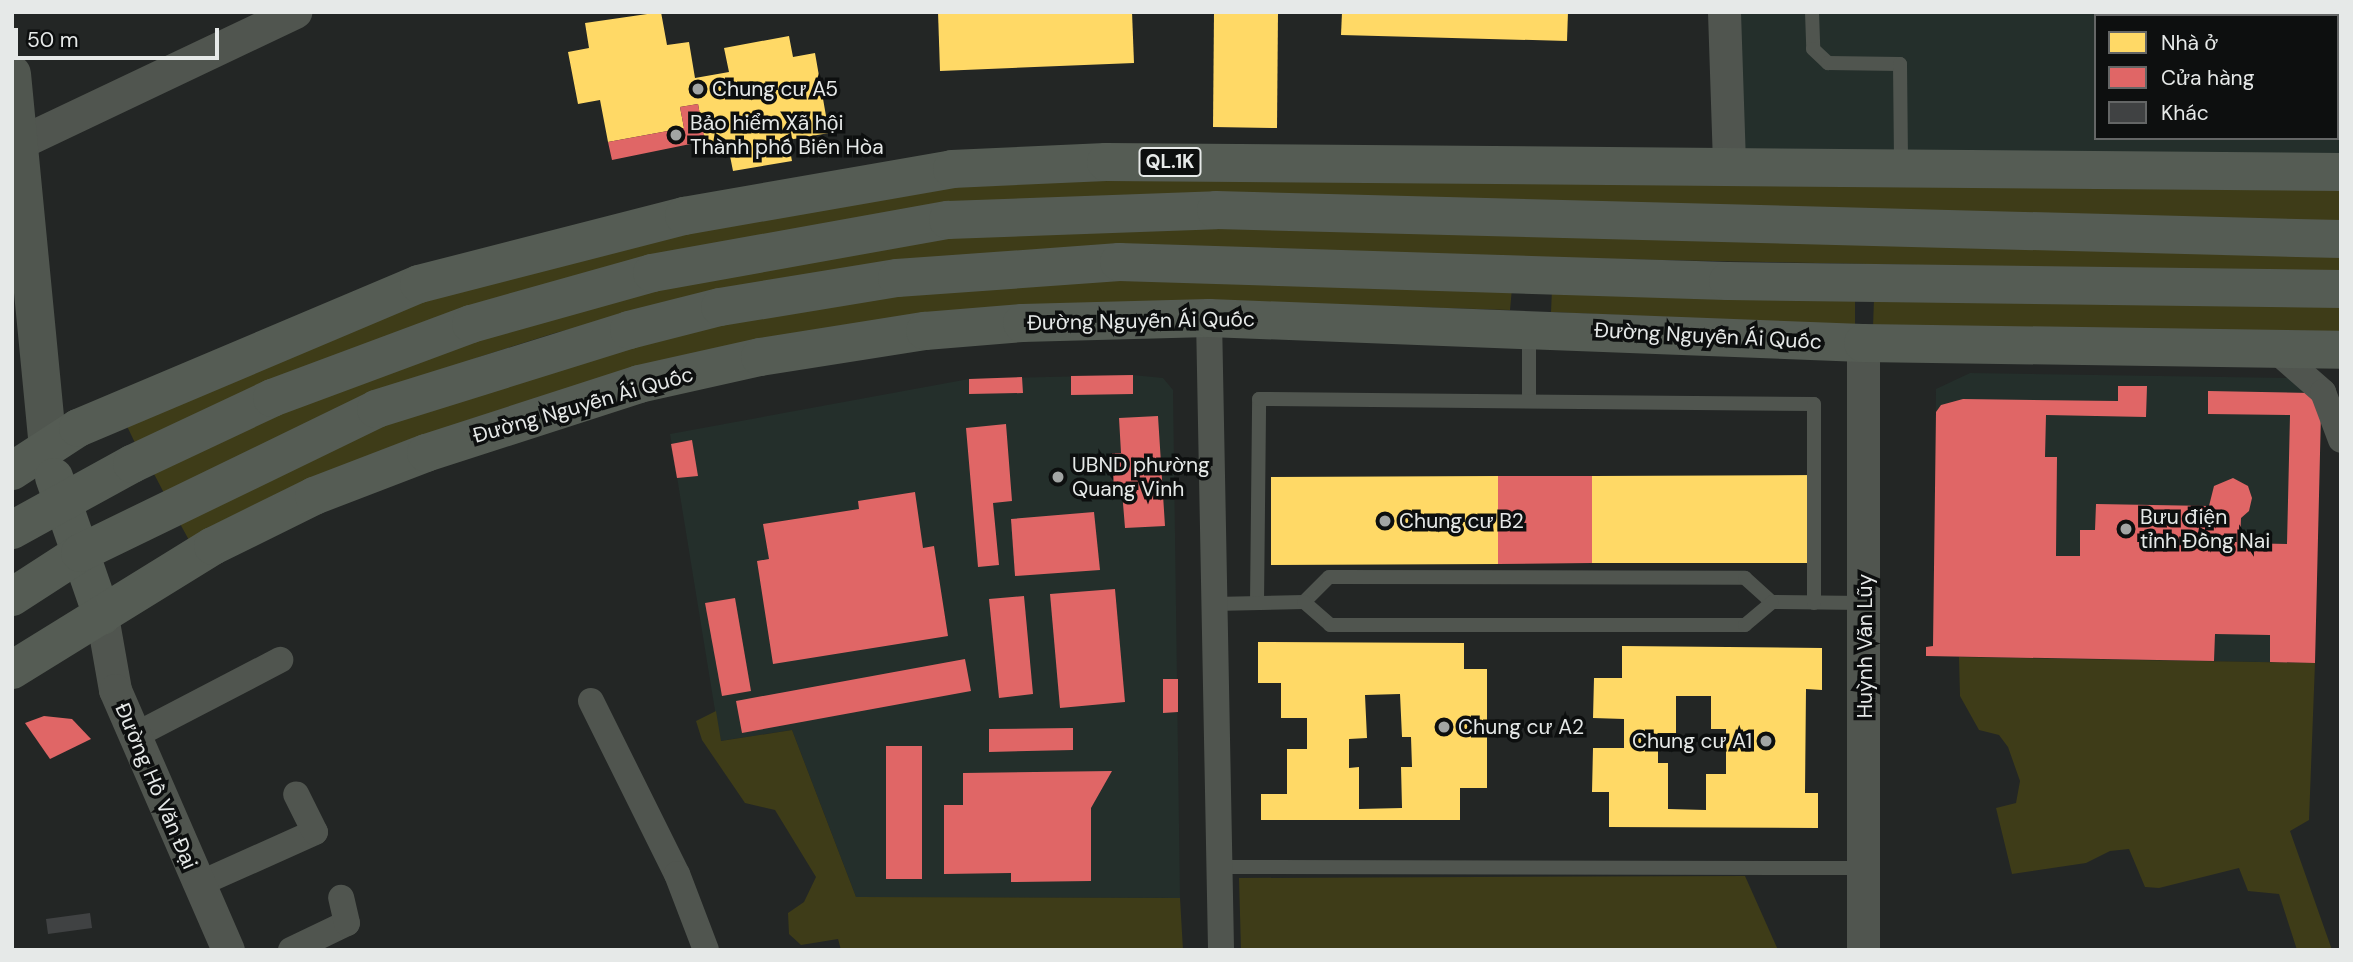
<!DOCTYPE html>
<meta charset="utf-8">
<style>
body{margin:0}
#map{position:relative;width:2353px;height:962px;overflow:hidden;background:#232625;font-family:"DM Sans",sans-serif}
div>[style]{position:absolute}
.built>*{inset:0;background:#242f2b}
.green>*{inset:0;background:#3e3c18}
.homes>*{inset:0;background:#ffd966}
.shops>*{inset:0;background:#e06666}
.building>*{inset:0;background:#404243}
.service>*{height:14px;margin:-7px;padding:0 7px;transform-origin:7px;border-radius:7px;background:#50554f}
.minor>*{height:26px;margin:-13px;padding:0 13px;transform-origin:13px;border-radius:13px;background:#50554f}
.tertiary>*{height:33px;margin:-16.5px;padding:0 16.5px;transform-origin:16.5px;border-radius:16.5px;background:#50554f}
.secondary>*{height:38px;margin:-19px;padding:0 19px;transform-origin:19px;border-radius:19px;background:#50564f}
.primary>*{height:38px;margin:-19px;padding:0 19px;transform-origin:19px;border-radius:19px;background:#555c54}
.dots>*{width:19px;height:19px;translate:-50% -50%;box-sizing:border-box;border:4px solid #0d0f0f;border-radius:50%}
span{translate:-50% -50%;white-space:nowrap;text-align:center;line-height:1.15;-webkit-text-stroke:7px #0d0f0f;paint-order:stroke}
.shield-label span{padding:2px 5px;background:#0d0f0f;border:2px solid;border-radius:5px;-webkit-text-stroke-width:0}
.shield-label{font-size:19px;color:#e6e9e8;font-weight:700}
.poi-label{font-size:21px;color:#e6e9e8}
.left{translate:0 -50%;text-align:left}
.right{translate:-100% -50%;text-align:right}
.street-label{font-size:21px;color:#e6e9e8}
.frame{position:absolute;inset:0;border:14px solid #e6e9e8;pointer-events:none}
.legend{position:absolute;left:2094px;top:14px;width:245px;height:126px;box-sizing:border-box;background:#0d0f0f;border:2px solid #646666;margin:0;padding:9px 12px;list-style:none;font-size:21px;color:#e6e9e8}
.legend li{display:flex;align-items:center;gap:14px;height:35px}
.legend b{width:35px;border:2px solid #646666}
.scale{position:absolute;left:14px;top:28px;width:205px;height:32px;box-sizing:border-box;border:4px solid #e6e9e8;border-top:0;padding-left:9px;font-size:21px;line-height:24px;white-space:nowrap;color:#e6e9e8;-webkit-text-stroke:5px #0d0f0f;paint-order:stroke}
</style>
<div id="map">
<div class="built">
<div style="clip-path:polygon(evenodd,1740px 12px,2341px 12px,2341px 158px,1744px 151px,1740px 12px,2096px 16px,2337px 16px,2337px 138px,2096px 138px,2096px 16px)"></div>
<div style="clip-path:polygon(1970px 373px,2289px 378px,2310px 393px,2321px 412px,2315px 663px,1926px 656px,1933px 646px,1936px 389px)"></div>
<div style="clip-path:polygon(1133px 375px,1163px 378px,1173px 390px,1180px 898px,856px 897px,792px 730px,720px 741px,670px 434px,969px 379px)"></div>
</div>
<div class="green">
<div style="clip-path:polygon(1105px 177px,2341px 188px,2341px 223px,802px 228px,136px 445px,126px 424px,424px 298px,685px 232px,954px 184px)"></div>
<div style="clip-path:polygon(1239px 226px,2341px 255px,2341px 273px,1556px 258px,717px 292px,555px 333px,479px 357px,164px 493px,153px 472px,278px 412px,482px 337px,652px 289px,948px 235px)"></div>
<div style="clip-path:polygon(1114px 278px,1512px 288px,1510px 310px,1212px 301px,919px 316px,190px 542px,178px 520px,386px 422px,462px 395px,722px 323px,911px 292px)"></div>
<div style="clip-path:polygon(1552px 289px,1855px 298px,1855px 326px,1551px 312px)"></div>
<div style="clip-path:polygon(1874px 299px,2341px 305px,2341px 334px,1873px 327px)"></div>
<div style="clip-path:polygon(1959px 657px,2315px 663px,2309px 820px,2290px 831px,2332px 950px,2297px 950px,2279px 894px,2248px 891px,2239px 868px,2159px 888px,2145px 887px,2129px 849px,2110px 851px,2086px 863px,2012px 874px,1996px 808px,2016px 803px,2020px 781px,2008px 747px,1999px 735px,1979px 730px,1960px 696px)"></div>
<div style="clip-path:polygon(716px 711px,721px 741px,792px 730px,856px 897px,1180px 898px,1183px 950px,841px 950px,838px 939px,801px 945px,789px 934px,788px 913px,804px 902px,816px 877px,775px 810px,745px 803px,702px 740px,696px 721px)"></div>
<div style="clip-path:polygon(1745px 876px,1778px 950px,1241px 950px,1239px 878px)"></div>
</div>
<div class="homes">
<div style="clip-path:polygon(661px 12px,667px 45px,689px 42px,695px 78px,729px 72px,724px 48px,789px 36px,793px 57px,815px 53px,829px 133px,788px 140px,792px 161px,733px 171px,729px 151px,707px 155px,698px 104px,680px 107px,684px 128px,608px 142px,600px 100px,578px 104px,568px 52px,589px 48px,585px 23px)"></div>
<div style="clip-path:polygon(938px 12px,1132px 12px,1134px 63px,940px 71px)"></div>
<div style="clip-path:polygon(1214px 12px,1278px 12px,1277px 128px,1213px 127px)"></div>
<div style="clip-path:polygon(1342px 12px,1568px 12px,1567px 41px,1341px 35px)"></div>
<div style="clip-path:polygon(1818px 475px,1819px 563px,1592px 563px,1592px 476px)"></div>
<div style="clip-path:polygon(1498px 476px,1498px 564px,1271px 565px,1271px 477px)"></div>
<div style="clip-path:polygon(evenodd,1258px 642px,1464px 643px,1464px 669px,1487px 669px,1487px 788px,1460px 788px,1460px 820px,1261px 820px,1261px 794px,1287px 794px,1287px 749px,1307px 749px,1307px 718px,1281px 718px,1281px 683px,1258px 683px,1258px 642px,1400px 694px,1402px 737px,1411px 737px,1412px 767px,1401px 767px,1402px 808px,1359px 809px,1359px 767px,1349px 768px,1349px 739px,1367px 738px,1365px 695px,1400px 694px)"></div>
<div style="clip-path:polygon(evenodd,1622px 646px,1822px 648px,1822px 690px,1806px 689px,1805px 793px,1818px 793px,1818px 828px,1609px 827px,1609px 792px,1592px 792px,1593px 748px,1624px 748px,1624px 719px,1593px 718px,1594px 678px,1622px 678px,1622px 646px,1676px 696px,1711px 696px,1711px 729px,1726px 729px,1726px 774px,1706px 774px,1706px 810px,1668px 809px,1668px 763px,1658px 763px,1658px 733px,1676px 733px,1676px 696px)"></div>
</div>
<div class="shops">
<div style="clip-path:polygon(698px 104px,705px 141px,612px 160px,608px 142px,684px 128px,680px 107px)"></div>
<div style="clip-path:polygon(1133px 375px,1133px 394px,1071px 395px,1071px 376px)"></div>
<div style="clip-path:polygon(1022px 377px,1023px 393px,969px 394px,969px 379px)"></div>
<div style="clip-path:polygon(2118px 386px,2147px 386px,2146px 417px,2046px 415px,2045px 457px,2057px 457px,2056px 556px,2080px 556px,2080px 530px,2095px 530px,2096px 504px,2209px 506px,2214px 486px,2233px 478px,2248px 486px,2252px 498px,2249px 511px,2241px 518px,2240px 543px,2287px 544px,2290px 415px,2208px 414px,2208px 391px,2310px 393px,2321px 412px,2315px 663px,2270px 662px,2270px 635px,2215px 634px,2214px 661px,1926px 656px,1926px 647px,1933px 646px,1936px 412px,1941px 405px,1963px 399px,2118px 401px)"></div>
<div style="clip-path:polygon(1158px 416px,1165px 526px,1125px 528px,1122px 491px,1114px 492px,1112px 453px,1121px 453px,1119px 418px)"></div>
<div style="clip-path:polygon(1006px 424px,1012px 501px,993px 503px,999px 565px,978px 567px,966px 428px)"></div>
<div style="clip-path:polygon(692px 440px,698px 476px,677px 478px,671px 444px)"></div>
<div style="clip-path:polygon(1498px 476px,1592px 476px,1592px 563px,1498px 564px)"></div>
<div style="clip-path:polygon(915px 492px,923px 548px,934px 546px,948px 636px,773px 664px,757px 561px,769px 559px,763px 524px,859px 509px,858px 501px)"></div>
<div style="clip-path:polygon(1094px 512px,1100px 570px,1015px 576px,1011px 519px)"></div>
<div style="clip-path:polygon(1115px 589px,1125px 702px,1060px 708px,1050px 594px)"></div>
<div style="clip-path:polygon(1024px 596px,1033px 694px,999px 698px,989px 599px)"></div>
<div style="clip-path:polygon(735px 598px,751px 691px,722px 696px,705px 603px)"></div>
<div style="clip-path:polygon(965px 659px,971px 691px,742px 733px,736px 701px)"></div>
<div style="clip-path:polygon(1163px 679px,1178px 679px,1178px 712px,1163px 713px)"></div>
<div style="clip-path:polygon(44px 716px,72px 719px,91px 739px,50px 759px,25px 723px)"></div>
<div style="clip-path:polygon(1073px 728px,1073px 750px,989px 752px,989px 729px)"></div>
<div style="clip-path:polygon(886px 746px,922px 746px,922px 879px,886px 879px)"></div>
<div style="clip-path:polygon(1112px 771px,1091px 808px,1091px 881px,1011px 882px,1011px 873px,944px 874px,944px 805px,963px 805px,963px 773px)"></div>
</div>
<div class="building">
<div style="clip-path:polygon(90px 913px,92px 928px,48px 934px,46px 919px)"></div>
</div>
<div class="service">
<div style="left:1812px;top:12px;width:37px;rotate:88deg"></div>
<div style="left:1813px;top:49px;width:21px;rotate:43deg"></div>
<div style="left:1828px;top:63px;width:72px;rotate:0.8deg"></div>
<div style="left:1900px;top:64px;width:104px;rotate:89.4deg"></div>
<div style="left:2309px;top:14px;width:32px;rotate:4deg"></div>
<div style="left:2337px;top:70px;width:4px"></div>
<div style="left:1529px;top:400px;width:68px;rotate:-90deg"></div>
<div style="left:1304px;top:602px;width:35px;rotate:-45deg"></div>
<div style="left:1329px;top:577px;width:416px;rotate:0.1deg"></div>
<div style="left:1745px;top:578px;width:36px;rotate:42deg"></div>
<div style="left:1772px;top:602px;width:92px;rotate:0.6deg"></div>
<div style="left:1257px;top:603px;width:204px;rotate:-89.4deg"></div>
<div style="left:1259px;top:399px;width:555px;rotate:0.52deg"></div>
<div style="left:1814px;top:404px;width:199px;rotate:90deg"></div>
<div style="left:1214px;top:604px;width:90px;rotate:-1.3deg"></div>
<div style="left:1304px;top:602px;width:35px;rotate:41deg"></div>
<div style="left:1330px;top:625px;width:415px"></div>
<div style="left:1745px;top:625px;width:35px;rotate:-40deg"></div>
<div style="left:1219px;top:867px;width:644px;rotate:0.09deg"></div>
</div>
<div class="minor">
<div style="left:1209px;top:318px;width:632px;rotate:88.91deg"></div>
<div style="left:2275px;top:350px;width:64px;rotate:41.2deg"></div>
<div style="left:2323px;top:392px;width:51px;rotate:69.4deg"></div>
<div style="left:591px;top:701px;width:193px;rotate:63.6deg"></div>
<div style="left:677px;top:874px;width:81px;rotate:69.1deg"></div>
<div style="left:134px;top:736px;width:165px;rotate:-27.5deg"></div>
<div style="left:199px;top:884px;width:127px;rotate:-24.1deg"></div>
<div style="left:315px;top:832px;width:42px;rotate:-116.6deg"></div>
<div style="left:291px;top:950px;width:62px;rotate:-25.7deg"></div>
<div style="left:347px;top:923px;width:26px;rotate:-103deg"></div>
</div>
<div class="tertiary">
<div style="left:1724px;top:12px;width:153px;rotate:88.1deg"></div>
<div style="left:19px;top:143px;width:306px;rotate:-25.4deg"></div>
<div style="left:102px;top:616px;width:75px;rotate:80deg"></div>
<div style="left:115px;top:690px;width:283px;rotate:66.5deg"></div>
<div style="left:1863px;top:950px;width:607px;rotate:-90deg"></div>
</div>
<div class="secondary">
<div style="left:12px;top:74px;width:375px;rotate:84.5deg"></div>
</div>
<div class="primary">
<div style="left:12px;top:471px;width:79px;rotate:-33.1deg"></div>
<div style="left:78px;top:428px;width:370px;rotate:-22.9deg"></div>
<div style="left:419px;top:284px;width:274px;rotate:-14.4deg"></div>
<div style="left:684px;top:216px;width:272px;rotate:-9.9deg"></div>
<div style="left:952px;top:169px;width:154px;rotate:-2.6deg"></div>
<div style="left:1106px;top:162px;width:1235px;rotate:0.46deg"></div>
<div style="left:54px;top:477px;width:147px;rotate:70.9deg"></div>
<div style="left:12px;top:530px;width:137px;rotate:-28.8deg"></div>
<div style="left:132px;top:464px;width:155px;rotate:-25.2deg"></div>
<div style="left:272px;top:398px;width:212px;rotate:-20.4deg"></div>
<div style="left:471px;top:324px;width:188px;rotate:-15.7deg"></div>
<div style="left:652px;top:273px;width:301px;rotate:-10.2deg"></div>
<div style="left:948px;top:220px;width:268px;rotate:-2.1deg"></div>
<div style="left:1216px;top:210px;width:1125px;rotate:1.48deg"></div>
<div style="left:12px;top:597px;width:81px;rotate:-32.9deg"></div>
<div style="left:80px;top:553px;width:329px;rotate:-25.9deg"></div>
<div style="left:376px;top:409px;width:265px;rotate:-17.3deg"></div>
<div style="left:629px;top:330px;width:94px;rotate:-14.2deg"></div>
<div style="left:720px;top:307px;width:179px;rotate:-9.3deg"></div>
<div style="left:897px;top:278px;width:223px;rotate:-4.1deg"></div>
<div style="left:1119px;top:262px;width:609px;rotate:1.79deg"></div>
<div style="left:1728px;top:281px;width:613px;rotate:0.75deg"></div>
<div style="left:12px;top:670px;width:236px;rotate:-31.7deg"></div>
<div style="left:213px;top:546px;width:113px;rotate:-26.3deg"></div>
<div style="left:314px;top:496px;width:120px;rotate:-21deg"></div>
<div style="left:426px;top:453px;width:224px;rotate:-17.9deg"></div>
<div style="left:639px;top:384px;width:124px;rotate:-12.6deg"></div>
<div style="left:760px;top:357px;width:167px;rotate:-9deg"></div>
<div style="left:925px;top:331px;width:97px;rotate:-4.7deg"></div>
<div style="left:1022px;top:323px;width:187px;rotate:-1.5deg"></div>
<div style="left:1209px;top:318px;width:654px;rotate:2.19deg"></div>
<div style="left:1863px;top:343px;width:478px;rotate:0.8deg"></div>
</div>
<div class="dots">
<div style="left:698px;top:89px;background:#a2a5a4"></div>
<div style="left:676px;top:135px;background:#a2a5a4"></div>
<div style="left:1058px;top:477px;background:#a2a5a4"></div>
<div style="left:1385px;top:521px;background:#a2a5a4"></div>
<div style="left:2126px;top:529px;background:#a2a5a4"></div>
<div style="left:1444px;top:727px;background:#a2a5a4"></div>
<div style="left:1766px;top:741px;background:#a2a5a4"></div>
</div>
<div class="shield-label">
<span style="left:1170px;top:162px">QL.1K</span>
</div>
<div class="poi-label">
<span class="left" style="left:712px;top:89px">Chung cư A5</span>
<span class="left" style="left:690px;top:135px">Bảo hiểm Xã hội<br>Thành phố Biên Hòa</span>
<span class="left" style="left:1072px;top:477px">UBND phường<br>Quang Vinh</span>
<span class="left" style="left:2140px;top:529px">Bưu điện<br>tỉnh Đồng Nai</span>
<span class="left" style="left:1399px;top:521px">Chung cư B2</span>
<span class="left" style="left:1458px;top:727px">Chung cư A2</span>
<span class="right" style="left:1752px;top:741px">Chung cư A1</span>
</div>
<div class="street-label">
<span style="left:1141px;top:321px;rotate:-1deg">Đường Nguyễn Ái Quốc</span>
<span style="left:1708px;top:336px;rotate:3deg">Đường Nguyễn Ái Quốc</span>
<span style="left:583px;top:405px;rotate:-16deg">Đường Nguyễn Ái Quốc</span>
<span style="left:1865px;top:646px;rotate:-90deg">Huỳnh Văn Lũy</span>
<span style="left:156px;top:786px;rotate:67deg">Đường Hồ Văn Đại</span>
</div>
<div class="frame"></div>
<ul class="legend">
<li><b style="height:19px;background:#ffd966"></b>Nhà ở</li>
<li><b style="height:19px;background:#e06666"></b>Cửa hàng</li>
<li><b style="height:19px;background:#404243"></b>Khác</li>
</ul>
<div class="scale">50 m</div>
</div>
